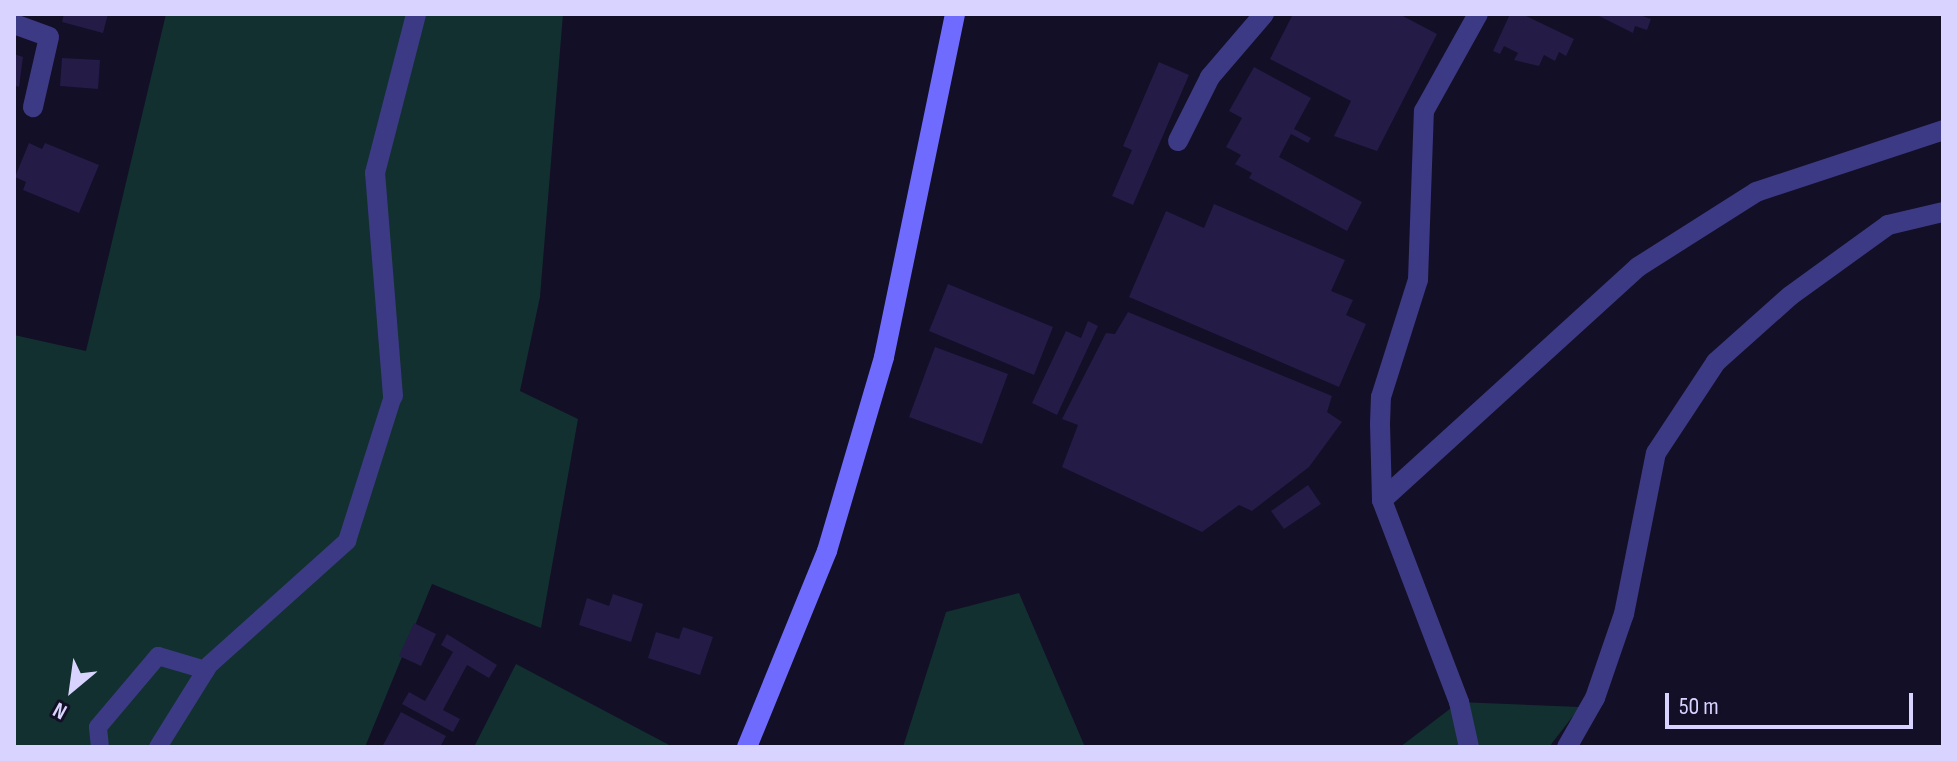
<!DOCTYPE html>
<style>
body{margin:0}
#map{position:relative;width:1957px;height:761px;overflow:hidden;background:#130f26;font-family:"Sofia Sans Condensed",sans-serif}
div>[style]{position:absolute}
.green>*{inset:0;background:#12302f}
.building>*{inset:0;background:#241b47}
.lane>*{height:18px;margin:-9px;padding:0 9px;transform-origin:9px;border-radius:9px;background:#3d3a85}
.street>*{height:20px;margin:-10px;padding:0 10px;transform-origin:10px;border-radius:10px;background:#3d3a85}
.secondary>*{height:20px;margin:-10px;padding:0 10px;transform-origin:10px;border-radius:10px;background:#6f6bff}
span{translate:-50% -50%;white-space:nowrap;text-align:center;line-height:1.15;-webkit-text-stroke:6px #130f26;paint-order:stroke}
.frame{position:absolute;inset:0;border:16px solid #d9d4ff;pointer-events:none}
.north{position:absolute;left:32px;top:649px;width:80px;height:80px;-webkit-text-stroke:6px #130f26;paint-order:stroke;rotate:209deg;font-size:22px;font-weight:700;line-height:32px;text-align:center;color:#d9d4ff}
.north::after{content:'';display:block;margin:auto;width:28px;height:36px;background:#d9d4ff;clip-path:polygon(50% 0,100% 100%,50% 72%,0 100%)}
.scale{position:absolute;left:1665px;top:693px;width:248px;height:36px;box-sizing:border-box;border:4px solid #d9d4ff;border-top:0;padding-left:10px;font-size:24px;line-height:28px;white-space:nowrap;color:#d9d4ff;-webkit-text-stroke:6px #130f26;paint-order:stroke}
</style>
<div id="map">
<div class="green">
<div style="clip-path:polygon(166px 14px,563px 14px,540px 297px,520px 391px,578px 419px,541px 628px,432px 584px,365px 747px,14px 747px,14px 335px,86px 351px)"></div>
<div style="clip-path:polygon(1019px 593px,1085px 747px,903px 747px,946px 612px)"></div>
<div style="clip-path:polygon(516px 664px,673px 747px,474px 747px)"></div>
<div style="clip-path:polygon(1459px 702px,1580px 707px,1549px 747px,1400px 747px)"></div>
</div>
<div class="building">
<div style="clip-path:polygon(64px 14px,108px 14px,103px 33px,62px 22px)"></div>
<div style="clip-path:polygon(1293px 14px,1399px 14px,1437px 34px,1377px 151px,1334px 136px,1351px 101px,1270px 59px)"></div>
<div style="clip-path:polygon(1510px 14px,1522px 14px,1574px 39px,1566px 56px,1559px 52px,1555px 61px,1544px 55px,1539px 66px,1514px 60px,1518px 53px,1504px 46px,1500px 54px,1493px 51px)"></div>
<div style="clip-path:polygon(1595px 14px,1637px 14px,1651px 19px,1647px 30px,1635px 26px,1633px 33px)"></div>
<div style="clip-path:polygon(14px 54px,23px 57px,19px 87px,14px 85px)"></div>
<div style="clip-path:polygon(62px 58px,100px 60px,98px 89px,60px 86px)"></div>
<div style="clip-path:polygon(1159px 62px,1189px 75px,1133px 205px,1112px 196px,1132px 150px,1123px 146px)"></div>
<div style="clip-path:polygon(1254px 67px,1311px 98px,1294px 129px,1311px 138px,1308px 143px,1291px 134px,1279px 157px,1362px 202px,1347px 231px,1249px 178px,1252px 173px,1235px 164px,1241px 155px,1226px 147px,1242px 118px,1229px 111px)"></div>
<div style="clip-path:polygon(29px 143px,42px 149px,45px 143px,99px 165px,79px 213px,23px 190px,26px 182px,15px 177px)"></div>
<div style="clip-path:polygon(1214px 204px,1345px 260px,1331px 291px,1353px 300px,1346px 315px,1366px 324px,1339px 387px,1129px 297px,1166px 211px,1204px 228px)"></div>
<div style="clip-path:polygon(948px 284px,1053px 327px,1034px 375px,929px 331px)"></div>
<div style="clip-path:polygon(1128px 312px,1332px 396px,1327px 412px,1342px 422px,1309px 467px,1252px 511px,1239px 505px,1202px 532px,1062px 467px,1078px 425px,1062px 419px,1106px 333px,1115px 334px)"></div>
<div style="clip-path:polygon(1088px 321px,1098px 326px,1057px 415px,1032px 403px,1066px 331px,1081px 338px)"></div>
<div style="clip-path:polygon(935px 347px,1008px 374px,982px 444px,909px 417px)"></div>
<div style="clip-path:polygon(1308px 485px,1321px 504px,1284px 529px,1271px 511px)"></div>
<div style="clip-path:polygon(613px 594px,643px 604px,631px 642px,579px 625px,587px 598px,609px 606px)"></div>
<div style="clip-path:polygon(414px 623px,436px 634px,421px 666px,399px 656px)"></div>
<div style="clip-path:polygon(683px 627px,713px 637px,700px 675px,648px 658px,656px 632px,679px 639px)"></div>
<div style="clip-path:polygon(447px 634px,497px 665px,489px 678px,467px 665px,443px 710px,460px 719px,453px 732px,402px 704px,409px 692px,425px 701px,453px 652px,441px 645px)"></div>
<div style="clip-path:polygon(401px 712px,446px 736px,440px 747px,382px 747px)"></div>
</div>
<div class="lane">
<div style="left:100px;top:747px;width:20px;rotate:-96deg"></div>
<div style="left:98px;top:727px;width:93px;rotate:-49.8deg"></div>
<div style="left:158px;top:656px;width:50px;rotate:16.3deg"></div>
<div style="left:158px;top:747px;width:97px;rotate:-58.1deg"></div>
<div style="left:209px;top:665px;width:186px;rotate:-41.9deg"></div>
<div style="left:347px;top:541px;width:152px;rotate:-72.4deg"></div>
</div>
<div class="street">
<div style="left:14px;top:24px;width:37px;rotate:20deg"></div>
<div style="left:49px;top:37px;width:72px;rotate:102.9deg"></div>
<div style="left:1178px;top:141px;width:72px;rotate:-63.4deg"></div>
<div style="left:1210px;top:77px;width:83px;rotate:-49.4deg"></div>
<div style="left:393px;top:396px;width:224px;rotate:-94.6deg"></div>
<div style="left:375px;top:173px;width:164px;rotate:-75.5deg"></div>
<div style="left:1382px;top:500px;width:346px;rotate:-42.3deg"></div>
<div style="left:1638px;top:267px;width:140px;rotate:-32.4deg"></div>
<div style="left:1756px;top:192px;width:197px;rotate:-18.3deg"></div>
<div style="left:1469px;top:747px;width:46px;rotate:-102.5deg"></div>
<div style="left:1459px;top:702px;width:216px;rotate:-110.9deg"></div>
<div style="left:1382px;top:500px;width:76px;rotate:-91.5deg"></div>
<div style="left:1380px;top:424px;width:27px;rotate:-88deg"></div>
<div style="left:1381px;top:397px;width:123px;rotate:-72.5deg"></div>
<div style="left:1418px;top:280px;width:169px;rotate:-88deg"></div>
<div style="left:1424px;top:111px;width:111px;rotate:-60.9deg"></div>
<div style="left:1567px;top:747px;width:56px;rotate:-60.3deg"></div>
<div style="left:1595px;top:698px;width:89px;rotate:-71deg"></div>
<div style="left:1624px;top:614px;width:164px;rotate:-78.8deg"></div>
<div style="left:1656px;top:453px;width:109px;rotate:-56.6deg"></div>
<div style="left:1716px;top:362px;width:99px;rotate:-41.7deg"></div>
<div style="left:1790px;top:296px;width:121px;rotate:-35.9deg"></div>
<div style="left:1888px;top:225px;width:57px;rotate:-13.3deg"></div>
</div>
<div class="secondary">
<div style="left:747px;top:747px;width:212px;rotate:-67.8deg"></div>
<div style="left:827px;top:551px;width:202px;rotate:-73.6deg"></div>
<div style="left:884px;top:357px;width:350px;rotate:-78.3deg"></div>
</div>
<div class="frame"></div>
<div class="north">N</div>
<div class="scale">50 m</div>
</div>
